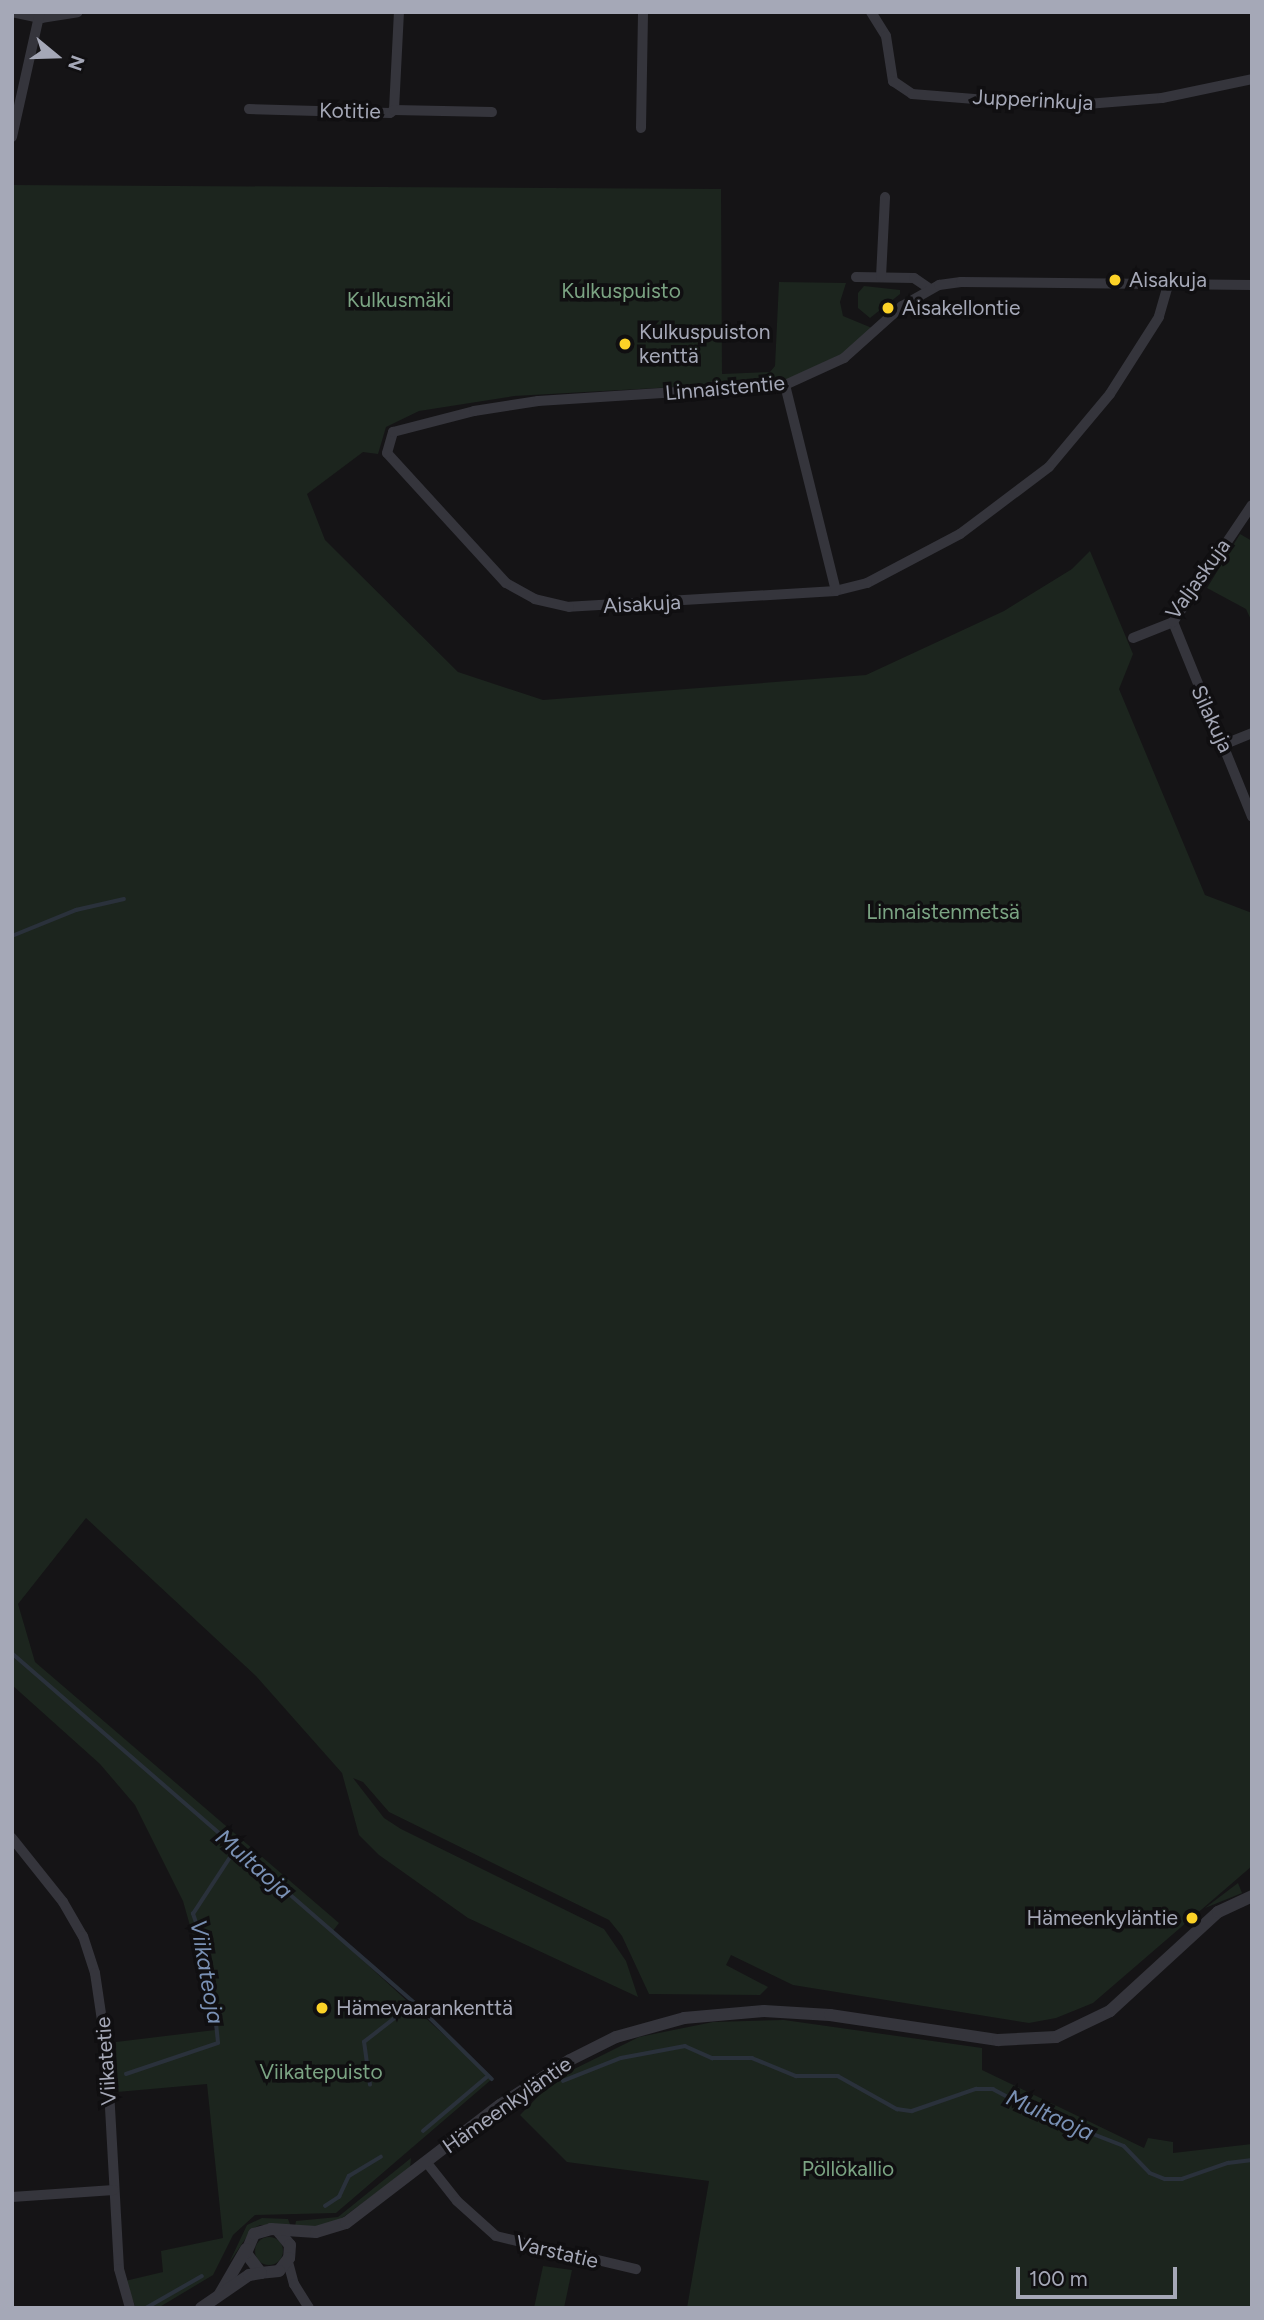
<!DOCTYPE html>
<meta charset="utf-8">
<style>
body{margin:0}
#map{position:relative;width:1264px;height:2320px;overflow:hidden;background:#151416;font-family:Figtree,sans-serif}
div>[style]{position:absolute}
.green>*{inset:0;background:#1c251e}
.round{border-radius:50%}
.stream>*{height:3.5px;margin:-1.75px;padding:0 1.75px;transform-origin:1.75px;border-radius:1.75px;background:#2a313b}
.minor>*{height:10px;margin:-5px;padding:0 5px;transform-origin:5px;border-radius:5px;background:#35353c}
.tertiary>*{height:12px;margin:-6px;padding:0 6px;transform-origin:6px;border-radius:6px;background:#35353c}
.dots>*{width:19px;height:19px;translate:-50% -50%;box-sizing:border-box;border:4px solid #100f11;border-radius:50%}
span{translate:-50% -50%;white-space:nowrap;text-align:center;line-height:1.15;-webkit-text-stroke:7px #100f11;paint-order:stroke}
.street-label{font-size:21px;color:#a5a8b7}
.poi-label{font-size:21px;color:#a5a8b7}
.left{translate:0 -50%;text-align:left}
.right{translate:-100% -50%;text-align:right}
.park-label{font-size:21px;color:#7ba483}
.water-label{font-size:23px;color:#7a91b5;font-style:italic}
.frame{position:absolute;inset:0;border:14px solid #a5a8b7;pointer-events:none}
.north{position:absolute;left:21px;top:21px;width:70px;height:70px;-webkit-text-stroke:5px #100f11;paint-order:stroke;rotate:109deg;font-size:19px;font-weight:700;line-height:28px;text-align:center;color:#a5a8b7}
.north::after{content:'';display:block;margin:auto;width:24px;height:32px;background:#a5a8b7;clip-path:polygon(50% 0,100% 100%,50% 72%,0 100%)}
.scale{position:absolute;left:1016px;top:2267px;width:161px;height:32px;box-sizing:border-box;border:4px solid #a5a8b7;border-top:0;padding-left:9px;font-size:21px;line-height:24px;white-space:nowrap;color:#a5a8b7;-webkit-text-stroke:5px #100f11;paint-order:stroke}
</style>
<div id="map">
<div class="green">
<div style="clip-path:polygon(12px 185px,721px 189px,722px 374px,770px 372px,775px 366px,779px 282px,846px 283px,840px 302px,843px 316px,872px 328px,846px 352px,784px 381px,514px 396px,419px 411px,386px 427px,378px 454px,363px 452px,307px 494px,325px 540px,458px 672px,543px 700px,866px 675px,1004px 611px,1072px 569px,1090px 551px,1133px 654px,1119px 689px,1205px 895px,1252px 913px,1252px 1866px,1093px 2003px,1056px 2018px,1029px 2023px,793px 1985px,731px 1955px,726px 1965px,768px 1987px,760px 1995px,649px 1994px,622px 1936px,609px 1920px,389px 1812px,363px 1782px,353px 1778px,384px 1818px,401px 1829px,604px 1929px,626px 1961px,638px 1997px,468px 1918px,379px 1855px,359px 1835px,342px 1773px,256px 1676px,86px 1518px,18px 1604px,35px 1662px,339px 1923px,332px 1932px,492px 2079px,336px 2213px,255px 2215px,233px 2235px,213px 2275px,158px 2308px,136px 2308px,125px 2281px,163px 2272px,161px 2251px,223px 2238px,207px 2084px,117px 2092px,116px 2042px,215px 2030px,206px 1982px,183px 1901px,135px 1805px,100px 1764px,12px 1685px)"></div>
<div style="clip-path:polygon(864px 286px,900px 290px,900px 294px,870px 318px,858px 308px,858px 293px)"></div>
<div style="clip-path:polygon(1240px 534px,1252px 541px,1252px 622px,1246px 609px,1207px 588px)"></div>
<div style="clip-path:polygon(1238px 1883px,1242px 1893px,1205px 1908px)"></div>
<div style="clip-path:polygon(784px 2020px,982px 2048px,982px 2070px,1144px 2148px,1148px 2138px,1173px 2142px,1173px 2153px,1252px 2144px,1252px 2308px,687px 2308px,709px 2181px,567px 2162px,520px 2115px,556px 2078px,639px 2037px,713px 2022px)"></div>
<div style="clip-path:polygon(411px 2158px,410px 2168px,338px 2221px,314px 2227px,295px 2226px,296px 2221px,338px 2217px)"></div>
<div style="clip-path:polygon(262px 2218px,288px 2219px,291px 2227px,260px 2225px,252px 2229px,229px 2263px,247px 2225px)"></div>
<div class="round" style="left:255px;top:2237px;width:28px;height:28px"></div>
<div style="clip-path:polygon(543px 2266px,572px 2270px,564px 2308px,534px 2308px)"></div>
</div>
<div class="stream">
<div style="left:12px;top:936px;width:69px;rotate:-22.1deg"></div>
<div style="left:76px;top:910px;width:49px;rotate:-12.9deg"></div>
<div style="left:12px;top:1653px;width:534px;rotate:40.97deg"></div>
<div style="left:415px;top:2003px;width:108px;rotate:44.6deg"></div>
<div style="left:126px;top:2074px;width:97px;rotate:-18.6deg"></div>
<div style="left:218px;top:2043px;width:80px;rotate:-95.7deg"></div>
<div style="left:210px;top:1963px;width:52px;rotate:-109.1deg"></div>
<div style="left:193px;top:1914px;width:69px;rotate:-56.8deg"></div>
<div style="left:563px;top:2081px;width:62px;rotate:-21.6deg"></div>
<div style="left:621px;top:2058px;width:65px;rotate:-10.6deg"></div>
<div style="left:685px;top:2046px;width:30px;rotate:24deg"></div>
<div style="left:712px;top:2058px;width:40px"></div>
<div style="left:752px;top:2058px;width:48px;rotate:22.2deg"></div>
<div style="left:796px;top:2076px;width:42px"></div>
<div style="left:838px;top:2076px;width:68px;rotate:29.2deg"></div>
<div style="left:897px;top:2109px;width:15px;rotate:8deg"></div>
<div style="left:912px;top:2111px;width:68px;rotate:-19deg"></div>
<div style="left:976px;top:2089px;width:17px"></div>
<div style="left:993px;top:2089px;width:49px;rotate:28.1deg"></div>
<div style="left:1036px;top:2112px;width:94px;rotate:21.1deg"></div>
<div style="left:1124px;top:2146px;width:37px;rotate:46deg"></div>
<div style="left:1150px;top:2173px;width:16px;rotate:22deg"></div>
<div style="left:1165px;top:2179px;width:17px"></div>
<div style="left:1182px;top:2179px;width:49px;rotate:-19.2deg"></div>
<div style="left:1228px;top:2163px;width:24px;rotate:-7deg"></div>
<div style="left:370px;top:2085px;width:43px;rotate:-97.9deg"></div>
<div style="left:364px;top:2042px;width:63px;rotate:-38deg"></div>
<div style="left:423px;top:2131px;width:85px;rotate:-40.2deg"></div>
<div style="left:325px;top:2206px;width:17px;rotate:-33deg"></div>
<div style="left:339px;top:2197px;width:23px;rotate:-65deg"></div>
<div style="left:349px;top:2176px;width:37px;rotate:-31deg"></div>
<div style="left:146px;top:2308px;width:64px;rotate:-29.7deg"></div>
</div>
<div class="minor">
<div style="left:12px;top:12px;width:30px;rotate:12deg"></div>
<div style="left:41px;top:18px;width:37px;rotate:-9deg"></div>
<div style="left:871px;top:12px;width:28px;rotate:58deg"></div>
<div style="left:886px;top:36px;width:46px;rotate:81.2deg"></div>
<div style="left:893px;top:81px;width:23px;rotate:34deg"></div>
<div style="left:912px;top:94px;width:150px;rotate:4.6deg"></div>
<div style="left:1062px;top:106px;width:100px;rotate:-4.6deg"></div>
<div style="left:1162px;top:98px;width:92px;rotate:-11.9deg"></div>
<div style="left:249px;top:109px;width:141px;rotate:1.6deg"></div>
<div style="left:390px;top:113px;width:5px;rotate:-37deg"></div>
<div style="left:394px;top:110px;width:98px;rotate:-87.1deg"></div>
<div style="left:394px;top:110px;width:98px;rotate:1.2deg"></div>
<div style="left:641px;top:128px;width:116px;rotate:-89deg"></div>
<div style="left:12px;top:137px;width:128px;rotate:-77.4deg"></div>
<div style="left:856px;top:277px;width:58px;rotate:1deg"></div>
<div style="left:914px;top:278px;width:18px;rotate:34deg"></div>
<div style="left:881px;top:277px;width:80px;rotate:-87.1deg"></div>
<div style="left:1168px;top:285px;width:33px;rotate:106deg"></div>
<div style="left:1159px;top:317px;width:91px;rotate:122.5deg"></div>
<div style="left:1110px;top:394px;width:95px;rotate:129.9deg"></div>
<div style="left:1049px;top:467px;width:111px;rotate:143deg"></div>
<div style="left:960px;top:534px;width:105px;rotate:152.2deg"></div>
<div style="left:867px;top:583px;width:32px;rotate:166deg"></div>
<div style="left:836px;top:591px;width:267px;rotate:176.6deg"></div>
<div style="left:569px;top:607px;width:35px;rotate:-167deg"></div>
<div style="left:535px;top:599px;width:33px;rotate:-151deg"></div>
<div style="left:506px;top:583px;width:176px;rotate:-132.5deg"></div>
<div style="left:387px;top:453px;width:22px;rotate:-74deg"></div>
<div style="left:393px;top:432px;width:84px;rotate:-14.5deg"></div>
<div style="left:474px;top:411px;width:65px;rotate:-8.9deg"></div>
<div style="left:538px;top:401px;width:248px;rotate:-3.7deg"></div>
<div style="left:785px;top:385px;width:65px;rotate:-24.6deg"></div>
<div style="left:844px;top:358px;width:78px;rotate:-41.9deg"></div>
<div style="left:902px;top:306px;width:43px;rotate:-29.6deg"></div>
<div style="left:939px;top:285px;width:22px;rotate:-8deg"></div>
<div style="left:961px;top:282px;width:291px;rotate:0.6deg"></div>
<div style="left:785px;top:385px;width:212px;rotate:76.1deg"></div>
<div style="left:1173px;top:622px;width:210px;rotate:67.9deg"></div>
<div style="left:1133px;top:638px;width:43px;rotate:-21.8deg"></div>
<div style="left:1173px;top:622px;width:141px;rotate:-56deg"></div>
<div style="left:1225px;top:744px;width:29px;rotate:-22deg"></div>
<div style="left:12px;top:1838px;width:82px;rotate:51.4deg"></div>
<div style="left:63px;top:1902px;width:39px;rotate:60deg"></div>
<div style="left:83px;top:1936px;width:39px;rotate:72deg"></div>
<div style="left:95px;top:1973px;width:82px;rotate:81.6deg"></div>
<div style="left:107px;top:2054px;width:215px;rotate:86.8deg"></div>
<div style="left:119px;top:2269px;width:41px;rotate:74.2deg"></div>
<div style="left:427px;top:2163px;width:48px;rotate:51.7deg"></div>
<div style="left:457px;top:2201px;width:52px;rotate:41.9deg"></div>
<div style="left:496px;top:2236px;width:144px;rotate:13.3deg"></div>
<div style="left:12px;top:2197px;width:102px;rotate:-3.9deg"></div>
<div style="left:288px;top:2262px;width:23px;rotate:75deg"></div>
<div style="left:294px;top:2284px;width:28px;rotate:58deg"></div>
</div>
<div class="tertiary">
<div style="left:279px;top:2232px;width:17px;rotate:50deg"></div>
<div style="left:290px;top:2245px;width:13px;rotate:94deg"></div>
<div style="left:289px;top:2258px;width:16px;rotate:128deg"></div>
<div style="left:279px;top:2271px;width:18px;rotate:174deg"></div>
<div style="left:261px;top:2273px;width:25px;rotate:-127deg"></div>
<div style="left:246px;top:2253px;width:21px;rotate:-67deg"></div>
<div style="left:254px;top:2234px;width:18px;rotate:-16deg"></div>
<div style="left:271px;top:2229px;width:45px;rotate:3.8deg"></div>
<div style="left:316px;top:2232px;width:31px;rotate:-17deg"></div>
<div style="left:346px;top:2223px;width:194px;rotate:-37.5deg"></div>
<div style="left:500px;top:2105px;width:83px;rotate:-32.7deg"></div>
<div style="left:570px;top:2060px;width:51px;rotate:-26.6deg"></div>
<div style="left:616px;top:2037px;width:71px;rotate:-15.6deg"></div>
<div style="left:684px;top:2018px;width:80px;rotate:-5deg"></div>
<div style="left:764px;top:2011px;width:66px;rotate:3.5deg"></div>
<div style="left:830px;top:2015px;width:170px;rotate:8.5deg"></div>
<div style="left:998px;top:2040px;width:58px;rotate:-3deg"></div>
<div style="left:1056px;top:2037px;width:60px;rotate:-25.7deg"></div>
<div style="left:1110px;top:2011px;width:147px;rotate:-42.5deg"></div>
<div style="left:1218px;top:1912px;width:38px;rotate:-25deg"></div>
<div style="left:220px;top:2294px;width:52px;rotate:-60deg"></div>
<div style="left:201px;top:2308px;width:58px;rotate:-34.5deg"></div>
<div style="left:249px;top:2275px;width:12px;rotate:-9deg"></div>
</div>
<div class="dots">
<div style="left:1115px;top:280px;background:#fcd227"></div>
<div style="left:888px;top:308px;background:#fcd227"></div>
<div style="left:625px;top:344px;background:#fcd227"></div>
<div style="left:1192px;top:1918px;background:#fcd227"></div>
<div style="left:322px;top:2008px;background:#fcd227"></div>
</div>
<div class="street-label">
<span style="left:1033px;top:100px;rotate:3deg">Jupperinkuja</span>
<span style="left:350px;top:111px;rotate:1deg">Kotitie</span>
<span style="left:725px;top:388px;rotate:-5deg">Linnaistentie</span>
<span style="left:1198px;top:579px;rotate:-54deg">Valjaskuja</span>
<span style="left:642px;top:604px;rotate:-3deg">Aisakuja</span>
<span style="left:1212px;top:719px;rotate:65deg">Silakuja</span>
<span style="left:106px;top:2061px;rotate:-94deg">Viikatetie</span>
<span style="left:507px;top:2105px;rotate:-35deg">Hämeenkyläntie</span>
<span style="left:557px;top:2252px;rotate:13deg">Varstatie</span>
</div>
<div class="poi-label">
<span class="left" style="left:1129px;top:280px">Aisakuja</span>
<span class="left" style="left:902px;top:308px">Aisakellontie</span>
<span class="left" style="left:639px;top:344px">Kulkuspuiston<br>kenttä</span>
<span class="right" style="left:1178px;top:1918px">Hämeenkyläntie</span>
<span class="left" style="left:336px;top:2008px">Hämevaarankenttä</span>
</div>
<div class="park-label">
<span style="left:621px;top:291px">Kulkuspuisto</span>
<span style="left:399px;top:300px">Kulkusmäki</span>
<span style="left:943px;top:912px">Linnaistenmetsä</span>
<span style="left:321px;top:2072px">Viikatepuisto</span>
<span style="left:848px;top:2169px">Pöllökallio</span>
</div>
<div class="water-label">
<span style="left:254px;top:1864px;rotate:41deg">Multaoja</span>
<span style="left:207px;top:1972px;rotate:80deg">Viikateoja</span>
<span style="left:1050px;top:2115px;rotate:24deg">Multaoja</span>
</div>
<div class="frame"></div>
<div class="north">N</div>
<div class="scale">100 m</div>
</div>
